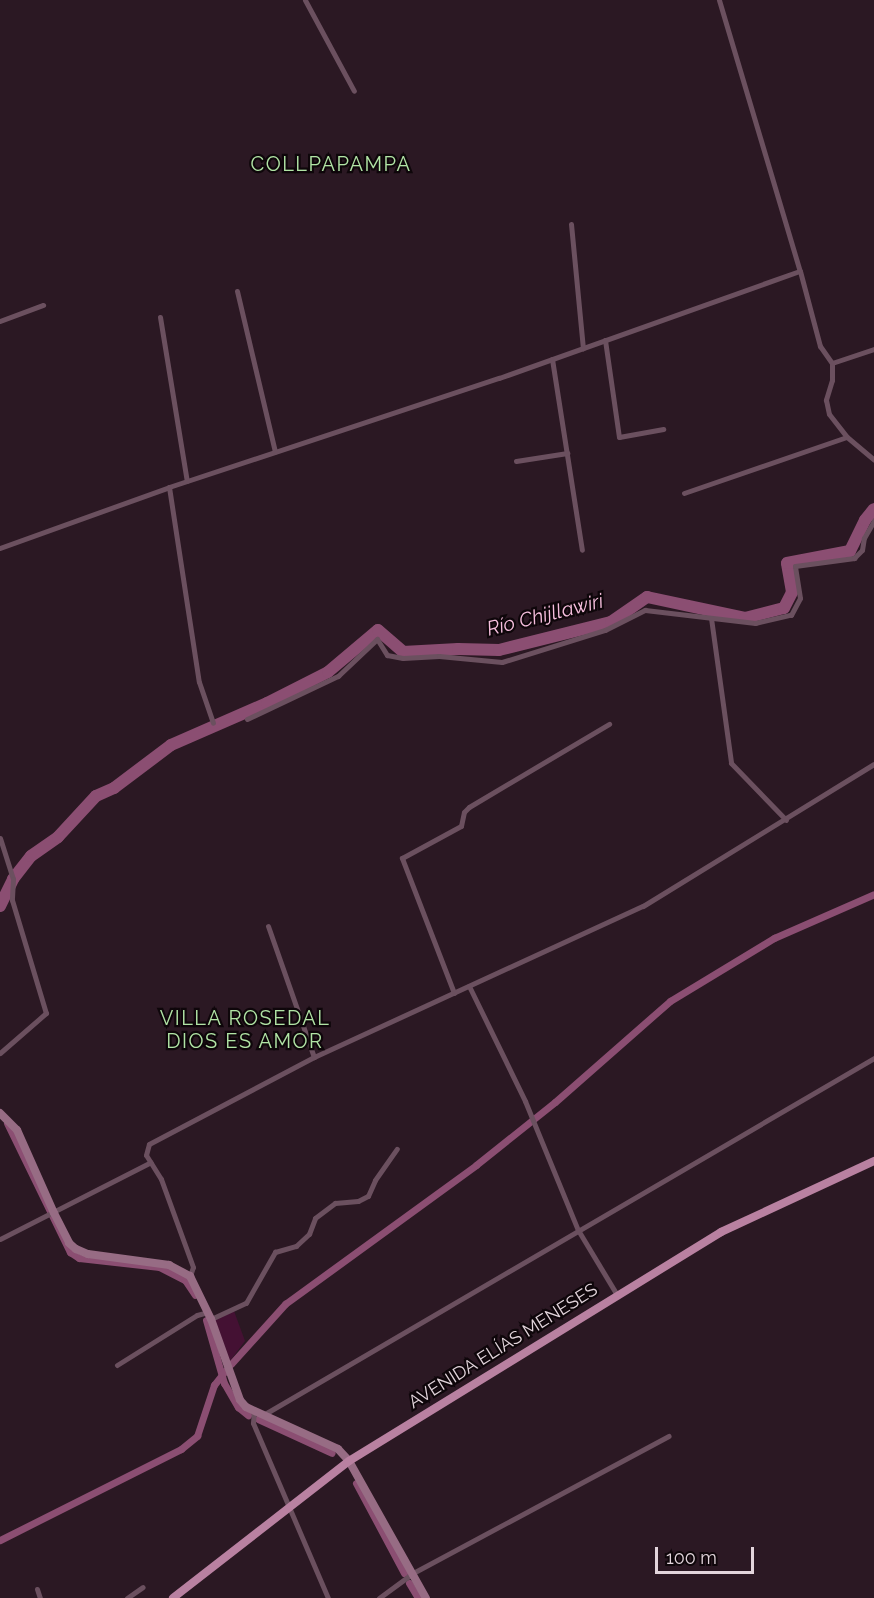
<!DOCTYPE html>
<meta charset="utf-8">
<style>
body{margin:0}
#map{position:relative;width:874px;height:1598px;overflow:hidden;background:#2b1823;font-family:Raleway,sans-serif}
div>[style]{position:absolute}
.green>*{inset:0;background:#413}
.canal>*{height:7px;margin:-3.5px;padding:0 3.5px;transform-origin:3.5px;border-radius:3.5px;background:#8b4e72}
.river>*{height:12px;margin:-6px;padding:0 6px;transform-origin:6px;border-radius:6px;background:#8b4e72}
.street>*{height:5px;margin:-2.5px;padding:0 2.5px;transform-origin:2.5px;border-radius:2.5px;background:#6b505f}
.secondary>*{height:8px;margin:-4px;padding:0 4px;transform-origin:4px;border-radius:4px;background:#976c84}
.primary>*{height:8px;margin:-4px;padding:0 4px;transform-origin:4px;border-radius:4px;background:#b981a1}
span{translate:-50% -50%;white-space:nowrap;text-align:center;line-height:1.15;-webkit-text-stroke:4.5px #0e060a;paint-order:stroke}
.street-label{font-size:18px;color:#e3d5dc}
.neighbourhood-label{font-size:20px;color:#b1e4a5;letter-spacing:1.5px}
.water-label{font-size:20px;color:#f6bedd;font-style:italic}
.scale{position:absolute;left:655px;top:1547px;width:99px;height:27px;box-sizing:border-box;border:3px solid #e3d5dc;border-top:0;padding-left:8px;font-size:18px;line-height:21px;white-space:nowrap;color:#e3d5dc;-webkit-text-stroke:4px #0e060a;paint-order:stroke}
</style>
<div id="map">
<div class="green">
<div style="clip-path:polygon(234px 1311px,245px 1341px,230px 1361px,215px 1320px)"></div>
</div>
<div class="canal">
<div style="left:7px;top:1123px;width:144px;rotate:64deg"></div>
<div style="left:70px;top:1252px;width:11px;rotate:34deg"></div>
<div style="left:79px;top:1258px;width:81px;rotate:6.4deg"></div>
<div style="left:159px;top:1267px;width:29px;rotate:27deg"></div>
<div style="left:185px;top:1280px;width:18px;rotate:56deg"></div>
<div style="left:206px;top:1320px;width:66px;rotate:74.1deg"></div>
<div style="left:224px;top:1383px;width:28px;rotate:60deg"></div>
<div style="left:238px;top:1407px;width:13px;rotate:39deg"></div>
<div style="left:231px;top:1364px;width:81px;rotate:-48deg"></div>
<div style="left:285px;top:1304px;width:236px;rotate:-36deg"></div>
<div style="left:476px;top:1165px;width:101px;rotate:-38.6deg"></div>
<div style="left:555px;top:1102px;width:153px;rotate:-41.3deg"></div>
<div style="left:670px;top:1001px;width:122px;rotate:-31.2deg"></div>
<div style="left:774px;top:938px;width:109px;rotate:-23.7deg"></div>
<div style="left:258px;top:1419px;width:81px;rotate:24.7deg"></div>
<div style="left:356px;top:1483px;width:102px;rotate:61.9deg"></div>
<div style="left:0;top:1540px;width:203px;rotate:-26.7deg"></div>
<div style="left:181px;top:1449px;width:21px;rotate:-39deg"></div>
<div style="left:197px;top:1436px;width:54px;rotate:-71.6deg"></div>
<div style="left:214px;top:1385px;width:18px;rotate:-52deg"></div>
<div style="left:409px;top:1583px;width:17px;rotate:59deg"></div>
</div>
<div class="river">
<div style="left:0;top:906px;width:30px;rotate:-64deg"></div>
<div style="left:13px;top:879px;width:29px;rotate:-52deg"></div>
<div style="left:31px;top:856px;width:33px;rotate:-35deg"></div>
<div style="left:58px;top:837px;width:56px;rotate:-47.2deg"></div>
<div style="left:96px;top:796px;width:20px;rotate:-24deg"></div>
<div style="left:114px;top:788px;width:71px;rotate:-37deg"></div>
<div style="left:171px;top:745px;width:105px;rotate:-23.6deg"></div>
<div style="left:267px;top:703px;width:68px;rotate:-26.9deg"></div>
<div style="left:328px;top:672px;width:65px;rotate:-40deg"></div>
<div style="left:378px;top:630px;width:33px;rotate:41deg"></div>
<div style="left:403px;top:652px;width:55px;rotate:-3.1deg"></div>
<div style="left:458px;top:649px;width:41px;rotate:1.4deg"></div>
<div style="left:499px;top:650px;width:115px;rotate:-14deg"></div>
<div style="left:611px;top:622px;width:44px;rotate:-34.8deg"></div>
<div style="left:647px;top:597px;width:100px;rotate:12.1deg"></div>
<div style="left:745px;top:618px;width:40px;rotate:-14.4deg"></div>
<div style="left:784px;top:608px;width:18px;rotate:-63deg"></div>
<div style="left:792px;top:592px;width:29px;rotate:-100deg"></div>
<div style="left:787px;top:563px;width:64px;rotate:-10.8deg"></div>
<div style="left:850px;top:551px;width:34px;rotate:-64deg"></div>
<div style="left:865px;top:520px;width:14px;rotate:-51deg"></div>
</div>
<div class="street">
<div style="left:305px;top:0;width:103px;rotate:61.7deg"></div>
<div style="left:719px;top:0;width:283px;rotate:73.4deg"></div>
<div style="left:800px;top:271px;width:78px;rotate:75.1deg"></div>
<div style="left:820px;top:346px;width:21px;rotate:55deg"></div>
<div style="left:832px;top:363px;width:17px;rotate:90deg"></div>
<div style="left:832px;top:380px;width:21px;rotate:107deg"></div>
<div style="left:826px;top:400px;width:14px;rotate:78deg"></div>
<div style="left:829px;top:414px;width:29px;rotate:52deg"></div>
<div style="left:847px;top:437px;width:35px;rotate:40deg"></div>
<div style="left:571px;top:224px;width:125px;rotate:84.5deg"></div>
<div style="left:237px;top:291px;width:165px;rotate:76.7deg"></div>
<div style="left:160px;top:317px;width:166px;rotate:80.7deg"></div>
<div style="left:0;top:321px;width:46px;rotate:-20.4deg"></div>
<div style="left:605px;top:340px;width:98px;rotate:81.8deg"></div>
<div style="left:619px;top:437px;width:45px;rotate:-10.3deg"></div>
<div style="left:552px;top:359px;width:193px;rotate:81.1deg"></div>
<div style="left:832px;top:363px;width:44px;rotate:-18.4deg"></div>
<div style="left:516px;top:461px;width:52px;rotate:-8.9deg"></div>
<div style="left:169px;top:487px;width:197px;rotate:81.3deg"></div>
<div style="left:199px;top:682px;width:43px;rotate:71.1deg"></div>
<div style="left:684px;top:493px;width:172px;rotate:-19deg"></div>
<div style="left:0;top:548px;width:180px;rotate:-19.8deg"></div>
<div style="left:169px;top:487px;width:348px;rotate:-18.3deg"></div>
<div style="left:499px;top:378px;width:319px;rotate:-19.6deg"></div>
<div style="left:711px;top:618px;width:146px;rotate:82.1deg"></div>
<div style="left:731px;top:763px;width:79px;rotate:46deg"></div>
<div style="left:247px;top:719px;width:101px;rotate:-25.3deg"></div>
<div style="left:338px;top:676px;width:54px;rotate:-43.5deg"></div>
<div style="left:377px;top:639px;width:19px;rotate:58deg"></div>
<div style="left:387px;top:655px;width:16px;rotate:11deg"></div>
<div style="left:403px;top:658px;width:36px;rotate:-3deg"></div>
<div style="left:439px;top:656px;width:63px;rotate:5.4deg"></div>
<div style="left:502px;top:662px;width:108px;rotate:-17.3deg"></div>
<div style="left:605px;top:630px;width:45px;rotate:-26.6deg"></div>
<div style="left:645px;top:610px;width:111px;rotate:6.7deg"></div>
<div style="left:755px;top:623px;width:37px;rotate:-13deg"></div>
<div style="left:791px;top:615px;width:19px;rotate:-62deg"></div>
<div style="left:800px;top:598px;width:32px;rotate:-99deg"></div>
<div style="left:795px;top:566px;width:60px;rotate:-7.7deg"></div>
<div style="left:854px;top:558px;width:11px;rotate:-45deg"></div>
<div style="left:862px;top:550px;width:12px;rotate:-81deg"></div>
<div style="left:864px;top:538px;width:20px;rotate:-60deg"></div>
<div style="left:0;top:838px;width:43px;rotate:72.4deg"></div>
<div style="left:13px;top:879px;width:21px;rotate:93deg"></div>
<div style="left:12px;top:900px;width:118px;rotate:73.3deg"></div>
<div style="left:46px;top:1013px;width:61px;rotate:139deg"></div>
<div style="left:268px;top:926px;width:139px;rotate:70.7deg"></div>
<div style="left:469px;top:986px;width:128px;rotate:64deg"></div>
<div style="left:525px;top:1101px;width:139px;rotate:67.7deg"></div>
<div style="left:578px;top:1230px;width:76px;rotate:59deg"></div>
<div style="left:454px;top:993px;width:145px;rotate:-111.1deg"></div>
<div style="left:402px;top:858px;width:67px;rotate:-28.5deg"></div>
<div style="left:461px;top:826px;width:14px;rotate:-78deg"></div>
<div style="left:464px;top:812px;width:7px;rotate:-45deg"></div>
<div style="left:469px;top:807px;width:163px;rotate:-30.7deg"></div>
<div style="left:0;top:1239px;width:169px;rotate:-27deg"></div>
<div style="left:190px;top:1276px;width:9px;rotate:-72deg"></div>
<div style="left:193px;top:1267px;width:94px;rotate:-110deg"></div>
<div style="left:161px;top:1179px;width:28px;rotate:-122deg"></div>
<div style="left:146px;top:1155px;width:11px;rotate:-75deg"></div>
<div style="left:149px;top:1144px;width:187px;rotate:-27.8deg"></div>
<div style="left:314px;top:1057px;width:362px;rotate:-24.7deg"></div>
<div style="left:643px;top:906px;width:271px;rotate:-31.6deg"></div>
<div style="left:211px;top:1319px;width:38px;rotate:-25deg"></div>
<div style="left:246px;top:1303px;width:59px;rotate:-60.4deg"></div>
<div style="left:275px;top:1252px;width:22px;rotate:-16deg"></div>
<div style="left:296px;top:1246px;width:18px;rotate:-43deg"></div>
<div style="left:309px;top:1234px;width:17px;rotate:-69deg"></div>
<div style="left:315px;top:1218px;width:25px;rotate:-37deg"></div>
<div style="left:335px;top:1203px;width:23px;rotate:-5deg"></div>
<div style="left:358px;top:1201px;width:11px;rotate:-27deg"></div>
<div style="left:368px;top:1196px;width:17px;rotate:-66deg"></div>
<div style="left:375px;top:1180px;width:38px;rotate:-55deg"></div>
<div style="left:117px;top:1365px;width:94px;rotate:-32deg"></div>
<div style="left:197px;top:1315px;width:11px;rotate:-15deg"></div>
<div style="left:254px;top:1411px;width:12px;rotate:95deg"></div>
<div style="left:253px;top:1423px;width:190px;rotate:66.8deg"></div>
<div style="left:263px;top:1415px;width:708px;rotate:-30.3deg"></div>
<div style="left:37px;top:1589px;width:9px;rotate:72deg"></div>
<div style="left:127px;top:1598px;width:19px;rotate:-35deg"></div>
<div style="left:379px;top:1598px;width:42px;rotate:-36.3deg"></div>
<div style="left:413px;top:1573px;width:290px;rotate:-28.2deg"></div>
</div>
<div class="secondary">
<div style="left:0;top:1113px;width:24px;rotate:45deg"></div>
<div style="left:17px;top:1130px;width:91px;rotate:66deg"></div>
<div style="left:54px;top:1213px;width:34px;rotate:63deg"></div>
<div style="left:69px;top:1243px;width:9px;rotate:41deg"></div>
<div style="left:76px;top:1249px;width:13px;rotate:23deg"></div>
<div style="left:88px;top:1254px;width:82px;rotate:7.7deg"></div>
<div style="left:169px;top:1265px;width:24px;rotate:28deg"></div>
<div style="left:190px;top:1276px;width:48px;rotate:64deg"></div>
<div style="left:211px;top:1319px;width:86px;rotate:70.3deg"></div>
<div style="left:240px;top:1400px;width:9px;rotate:49deg"></div>
<div style="left:246px;top:1407px;width:101px;rotate:24.5deg"></div>
<div style="left:338px;top:1449px;width:16px;rotate:47deg"></div>
<div style="left:349px;top:1461px;width:157px;rotate:60.7deg"></div>
</div>
<div class="primary">
<div style="left:173px;top:1598px;width:223px;rotate:-37.9deg"></div>
<div style="left:349px;top:1461px;width:437px;rotate:-31.6deg"></div>
<div style="left:721px;top:1232px;width:169px;rotate:-24.9deg"></div>
</div>
<div class="street-label">
<span style="left:503px;top:1346px;rotate:-32deg">AVENIDA ELÍAS MENESES</span>
</div>
<div class="neighbourhood-label">
<span style="left:331px;top:164px">COLLPAPAMPA</span>
<span style="left:245px;top:1030px">VILLA ROSEDAL<br>DIOS ES AMOR</span>
</div>
<div class="water-label">
<span style="left:545px;top:615px;rotate:-14deg">Río Chijllawiri</span>
</div>
<div class="scale">100 m</div>
</div>
